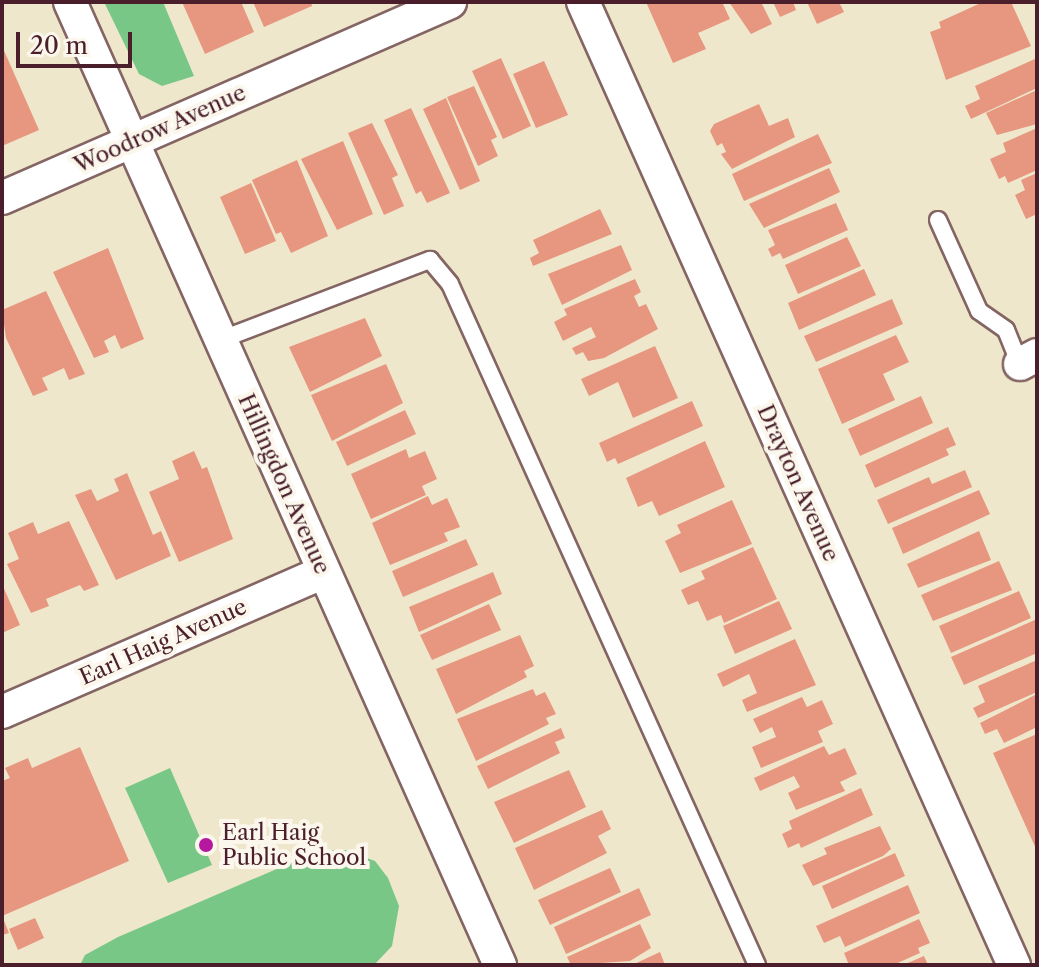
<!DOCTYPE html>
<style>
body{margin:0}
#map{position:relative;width:1039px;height:967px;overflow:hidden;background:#efe7cb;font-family:"Libre Caslon Text",serif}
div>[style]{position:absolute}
.green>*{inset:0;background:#79c787}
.building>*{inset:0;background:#e7967f}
.roads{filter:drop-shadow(2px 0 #846563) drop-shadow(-2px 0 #846563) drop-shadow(0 2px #846563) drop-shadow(0 -2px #846563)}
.lane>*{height:16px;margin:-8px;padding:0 8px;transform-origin:8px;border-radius:8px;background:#fff}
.street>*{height:32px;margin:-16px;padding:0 16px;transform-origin:16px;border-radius:16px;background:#fff}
.dots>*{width:22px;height:22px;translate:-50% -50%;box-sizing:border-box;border:4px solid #fbf7ec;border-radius:50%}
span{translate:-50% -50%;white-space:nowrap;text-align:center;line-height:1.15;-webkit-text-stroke:8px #fbf7ec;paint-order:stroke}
.street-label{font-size:22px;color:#4a1f2b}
.poi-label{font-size:22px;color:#4a1f2b}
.left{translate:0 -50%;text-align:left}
.frame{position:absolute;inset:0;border:4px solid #4a1f2b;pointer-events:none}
.scale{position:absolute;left:16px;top:32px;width:116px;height:36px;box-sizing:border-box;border:4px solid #4a1f2b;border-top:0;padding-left:10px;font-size:24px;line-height:28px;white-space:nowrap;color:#4a1f2b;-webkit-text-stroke:6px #fbf7ec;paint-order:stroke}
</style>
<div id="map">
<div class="green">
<div style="clip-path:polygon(104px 2px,163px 2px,194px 76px,162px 86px,139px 74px)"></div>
<div style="clip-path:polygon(170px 768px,212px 865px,168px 883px,125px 788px)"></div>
<div style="clip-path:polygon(321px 850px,345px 850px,375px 861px,388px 878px,399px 906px,392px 946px,374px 965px,80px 965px,85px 955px,118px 937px)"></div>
</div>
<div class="building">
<div style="clip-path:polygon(182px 2px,241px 2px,254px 32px,205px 54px)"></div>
<div style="clip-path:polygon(253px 2px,311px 2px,312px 6px,264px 27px)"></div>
<div style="clip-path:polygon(646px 2px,722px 2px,730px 19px,698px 33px,706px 49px,673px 63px)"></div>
<div style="clip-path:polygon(729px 2px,761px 2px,772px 24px,751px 34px)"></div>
<div style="clip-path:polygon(773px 2px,793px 2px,796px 10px,780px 17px)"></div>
<div style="clip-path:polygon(807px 2px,839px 2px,844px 12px,817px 24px)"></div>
<div style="clip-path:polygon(983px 2px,1011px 2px,1031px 46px,946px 80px,930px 32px,941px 28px,939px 22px)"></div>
<div style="clip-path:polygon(2px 46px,39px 130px,2px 146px)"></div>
<div style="clip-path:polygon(501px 58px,531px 126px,503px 139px,472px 71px)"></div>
<div style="clip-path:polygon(1037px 58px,1037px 88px,971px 119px,965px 106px,980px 99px,975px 86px)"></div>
<div style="clip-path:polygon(544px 61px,568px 115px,536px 128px,513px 74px)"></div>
<div style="clip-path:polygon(474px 86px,497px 137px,491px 140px,498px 156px,478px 166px,447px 97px)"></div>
<div style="clip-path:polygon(1037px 90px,1037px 124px,997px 135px,986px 113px)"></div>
<div style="clip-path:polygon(446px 98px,480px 181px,460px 190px,423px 109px)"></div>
<div style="clip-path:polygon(759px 104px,769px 126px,788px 118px,795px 137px,732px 169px,721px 154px,726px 152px,722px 143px,717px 146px,710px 131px,714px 124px)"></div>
<div style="clip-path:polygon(411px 108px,450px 193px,427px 203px,421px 191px,416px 194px,384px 120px)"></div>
<div style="clip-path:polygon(372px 123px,398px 175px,392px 178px,404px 206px,384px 215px,348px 133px)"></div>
<div style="clip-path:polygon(1037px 128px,1037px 170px,1008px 183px,1005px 176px,999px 179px,990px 159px,1006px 152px,1003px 143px)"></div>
<div style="clip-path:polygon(818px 134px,832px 163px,744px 201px,732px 174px)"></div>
<div style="clip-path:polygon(343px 141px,373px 214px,337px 230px,301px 159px)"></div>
<div style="clip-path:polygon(297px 160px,328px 236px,291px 253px,281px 232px,276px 234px,252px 180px)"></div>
<div style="clip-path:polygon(829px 168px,840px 192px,764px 228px,749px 204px)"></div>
<div style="clip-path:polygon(1037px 173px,1037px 214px,1026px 219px,1015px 195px,1025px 190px,1021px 180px)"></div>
<div style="clip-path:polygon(251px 183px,276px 241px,245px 254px,220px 197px)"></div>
<div style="clip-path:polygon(836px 203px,848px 230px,783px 259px,780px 253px,772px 257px,768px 249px,775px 245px,768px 230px)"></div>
<div style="clip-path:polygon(600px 209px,612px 234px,533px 266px,530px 258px,539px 253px,533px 240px)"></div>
<div style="clip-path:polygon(847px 237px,861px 266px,798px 294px,785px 265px)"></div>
<div style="clip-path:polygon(621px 245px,632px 270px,562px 305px,548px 274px)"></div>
<div style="clip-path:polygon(108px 248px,144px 339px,121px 349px,115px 335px,104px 341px,109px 352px,94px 358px,53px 272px)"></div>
<div style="clip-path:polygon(864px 269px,876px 295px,799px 330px,788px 303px)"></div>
<div style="clip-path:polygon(635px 279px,641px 292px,634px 296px,639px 307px,646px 304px,658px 329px,604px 358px,588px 361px,583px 352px,576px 355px,572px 348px,596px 337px,591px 327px,563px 341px,554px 322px,567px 315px,564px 309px)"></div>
<div style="clip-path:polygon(46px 291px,85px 374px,69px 380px,64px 368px,42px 378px,48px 390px,33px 396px,6px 338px,2px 310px)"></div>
<div style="clip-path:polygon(892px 299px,903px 324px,816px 362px,804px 336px)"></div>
<div style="clip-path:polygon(365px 318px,382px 356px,310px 392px,289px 347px)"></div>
<div style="clip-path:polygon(896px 335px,909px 362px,883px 374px,895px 400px,842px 424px,818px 369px)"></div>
<div style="clip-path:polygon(655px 346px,678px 398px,633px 418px,618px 382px,589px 396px,581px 379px)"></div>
<div style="clip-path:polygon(386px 364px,403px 403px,332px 441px,311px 395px)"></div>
<div style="clip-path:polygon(921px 396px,933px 423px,860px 456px,848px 429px)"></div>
<div style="clip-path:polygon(692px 401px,703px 426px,618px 464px,615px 458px,607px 462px,599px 443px)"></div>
<div style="clip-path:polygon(405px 410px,416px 434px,347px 466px,336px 442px)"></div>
<div style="clip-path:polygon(948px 427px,956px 445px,946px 449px,949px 455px,875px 488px,865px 465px)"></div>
<div style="clip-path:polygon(705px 441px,725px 487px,659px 516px,652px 501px,638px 507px,626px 478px)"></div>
<div style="clip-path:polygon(406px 449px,409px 458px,425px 451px,437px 479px,422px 486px,426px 495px,371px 519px,351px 474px)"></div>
<div style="clip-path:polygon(194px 451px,202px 469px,207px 467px,233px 539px,179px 562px,149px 492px,179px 479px,172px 461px)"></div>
<div style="clip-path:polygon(965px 470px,972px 487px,888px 524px,877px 500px,929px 477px,932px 484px)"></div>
<div style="clip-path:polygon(127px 473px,153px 535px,161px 531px,171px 556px,116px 580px,75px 495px,91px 489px,97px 501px,119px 491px,114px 479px)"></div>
<div style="clip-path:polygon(979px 490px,990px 514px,903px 554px,892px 528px)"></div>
<div style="clip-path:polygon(428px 496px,432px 505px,447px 498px,460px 527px,444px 533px,448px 541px,390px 565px,372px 523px)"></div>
<div style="clip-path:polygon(732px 500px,752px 544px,680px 573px,665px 541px,681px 533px,677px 525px)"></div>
<div style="clip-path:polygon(69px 521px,99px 585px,84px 591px,80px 585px,46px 599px,49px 606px,31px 613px,7px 564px,19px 559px,8px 533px,33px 522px,38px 534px)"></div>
<div style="clip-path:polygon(979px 531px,991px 560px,918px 588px,907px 564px)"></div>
<div style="clip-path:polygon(466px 539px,478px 565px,403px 597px,392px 571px)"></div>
<div style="clip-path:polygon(753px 547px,777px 599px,724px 623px,721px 615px,707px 621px,698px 601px,688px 605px,681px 590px,705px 579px,701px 571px)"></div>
<div style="clip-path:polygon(999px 561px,1012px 590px,933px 621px,921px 595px)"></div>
<div style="clip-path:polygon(493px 572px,502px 594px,419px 632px,409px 607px)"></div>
<div style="clip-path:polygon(2px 584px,20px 625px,2px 633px)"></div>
<div style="clip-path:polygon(1019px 591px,1031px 618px,951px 653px,939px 626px)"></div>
<div style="clip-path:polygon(779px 601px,792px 629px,735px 654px,723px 626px)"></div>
<div style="clip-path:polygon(489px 604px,501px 630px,432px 660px,420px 635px)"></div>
<div style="clip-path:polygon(1037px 619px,1037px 653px,964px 685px,951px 657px)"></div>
<div style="clip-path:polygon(520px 635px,534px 666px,524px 671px,527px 677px,456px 714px,436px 669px)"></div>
<div style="clip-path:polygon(795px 639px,816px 685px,747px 712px,742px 700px,757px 693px,749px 674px,723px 687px,717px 674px)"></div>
<div style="clip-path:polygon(1037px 660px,1037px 692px,978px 718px,973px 708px,985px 702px,978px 686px)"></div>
<div style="clip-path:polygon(533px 689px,536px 696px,545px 692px,556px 714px,546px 718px,549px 724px,476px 761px,457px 719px)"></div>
<div style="clip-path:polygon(1037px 694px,1037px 727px,1004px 743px,997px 729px,985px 734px,980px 723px)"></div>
<div style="clip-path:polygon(802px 697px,807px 707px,822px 700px,833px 724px,818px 731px,823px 742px,761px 768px,752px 747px,776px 737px,772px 727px,760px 733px,753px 719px)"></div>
<div style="clip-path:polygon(561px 728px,565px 738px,555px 742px,560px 753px,488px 789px,477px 766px)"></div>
<div style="clip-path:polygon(1037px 734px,1037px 851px,993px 753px)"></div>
<div style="clip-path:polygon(824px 746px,829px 755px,845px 748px,857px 774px,840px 782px,845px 791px,796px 810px,788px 793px,800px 787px,794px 776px,760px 791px,754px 778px)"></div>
<div style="clip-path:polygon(80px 747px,129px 861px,2px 916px,9px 933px,2px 935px,2px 781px,10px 778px,5px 768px,28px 758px,32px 768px)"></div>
<div style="clip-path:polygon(569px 770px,586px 807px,514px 843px,494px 802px)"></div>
<div style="clip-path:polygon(861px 788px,873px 815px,801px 848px,799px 843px,788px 848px,782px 834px,792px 829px,789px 821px)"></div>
<div style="clip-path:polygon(602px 810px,611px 829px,598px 836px,607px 853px,534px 890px,515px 848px)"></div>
<div style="clip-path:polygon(880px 826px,891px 849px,883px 856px,813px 886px,802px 865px,827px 854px,824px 848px)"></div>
<div style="clip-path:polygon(895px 853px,905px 876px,832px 909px,822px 886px)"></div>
<div style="clip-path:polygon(610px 868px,621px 892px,550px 925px,538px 900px)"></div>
<div style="clip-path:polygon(908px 885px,920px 913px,845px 947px,840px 936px,824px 943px,816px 926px)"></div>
<div style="clip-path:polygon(639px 888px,651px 915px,566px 954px,554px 927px)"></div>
<div style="clip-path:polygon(35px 918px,44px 938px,18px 950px,9px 929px)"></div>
<div style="clip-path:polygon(919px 919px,930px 943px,918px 948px,920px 953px,893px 965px,849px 965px,844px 953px)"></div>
<div style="clip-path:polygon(640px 924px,651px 948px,630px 961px,571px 965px,567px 957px)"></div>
<div style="clip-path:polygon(660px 952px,665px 965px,632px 965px)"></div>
<div style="clip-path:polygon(924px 956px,928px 965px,903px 965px)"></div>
</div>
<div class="roads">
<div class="lane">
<div style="left:938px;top:220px;width:100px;rotate:65.7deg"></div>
<div style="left:979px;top:311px;width:33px;rotate:35deg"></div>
<div style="left:1006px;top:330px;width:37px;rotate:68deg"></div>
<div style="left:220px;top:340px;width:225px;rotate:-20.9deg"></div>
<div style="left:430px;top:260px;width:31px;rotate:50deg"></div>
<div style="left:450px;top:284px;width:747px;rotate:65.73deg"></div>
</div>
<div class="street">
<div style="left:70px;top:2px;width:1055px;rotate:65.94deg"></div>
<div style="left:583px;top:2px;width:1055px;rotate:65.89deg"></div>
<div style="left:2px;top:198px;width:489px;rotate:-23.6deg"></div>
<div style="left:1020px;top:364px;width:19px;rotate:-28deg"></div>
<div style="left:2px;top:712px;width:351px;rotate:-23.5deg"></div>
</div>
</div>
<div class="dots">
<div style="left:206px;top:845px;background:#b5179e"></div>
</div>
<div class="street-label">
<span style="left:160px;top:129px;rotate:-24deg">Woodrow Avenue</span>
<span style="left:798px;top:483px;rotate:66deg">Drayton Avenue</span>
<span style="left:284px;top:484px;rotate:66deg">Hillingdon Avenue</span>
<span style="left:163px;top:642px;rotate:-24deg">Earl Haig Avenue</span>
</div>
<div class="poi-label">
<span class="left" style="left:222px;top:845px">Earl Haig<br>Public School</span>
</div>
<div class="frame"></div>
<div class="scale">20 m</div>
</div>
